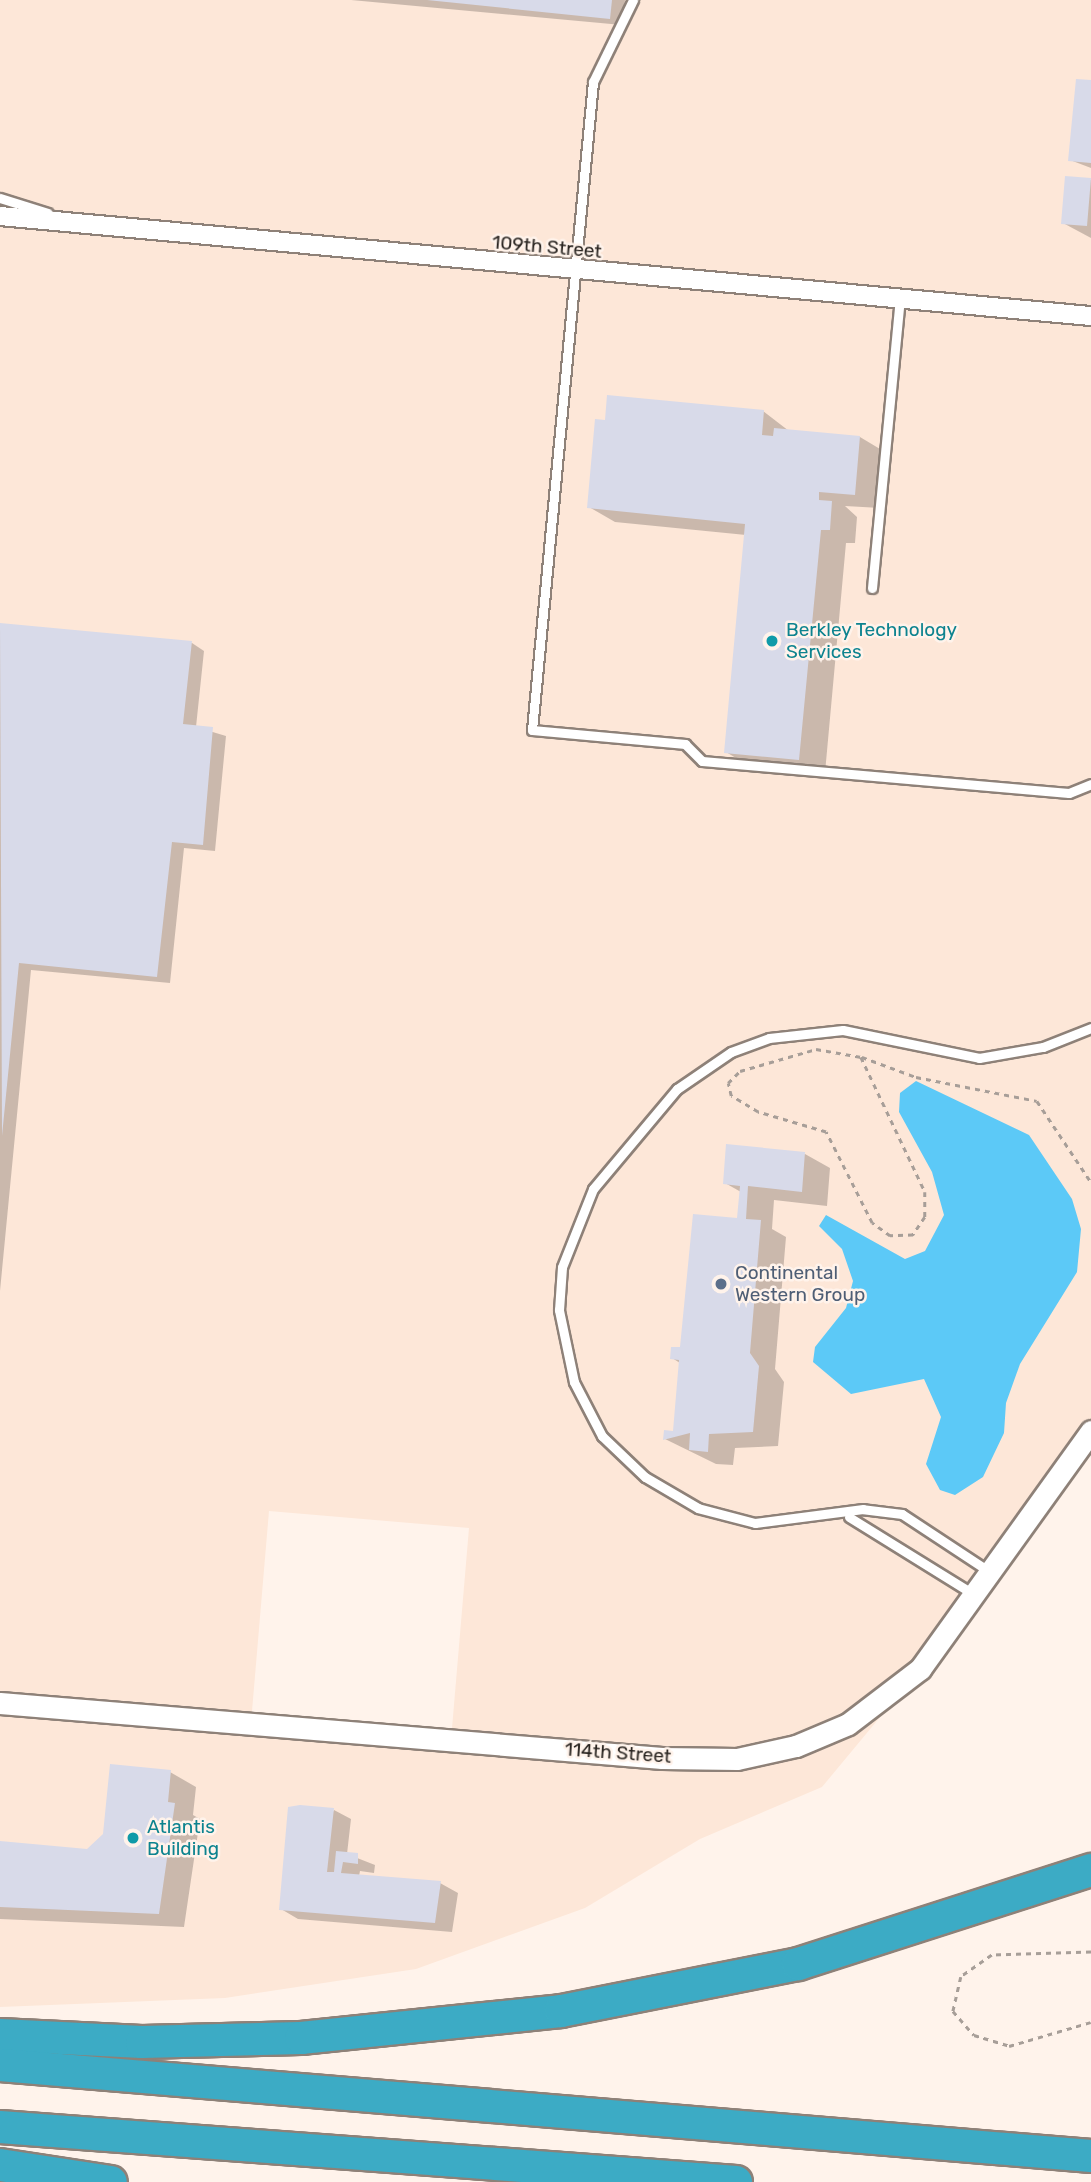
<!DOCTYPE html>
<style>
body{margin:0}
#map{position:relative;width:1091px;height:2182px;overflow:hidden;background:#fff3eb;font-family:Rubik,sans-serif}
div>[style]{position:absolute}
.built>*{inset:0;background:#fde7d8}
.water>*{inset:0;background:#5cc9f7}
.shadow>*{inset:0;background:#0003}
.building>*{inset:0;background:#d8dae9}
.path>*{height:2.5px;margin-top:-1.25px;transform-origin:0;background:repeating-linear-gradient(90deg,#a79e98 0 5px,transparent 0 10px)}
.roads{filter:drop-shadow(2px 0 #8e8178) drop-shadow(-2px 0 #8e8178) drop-shadow(0 2px #8e8178) drop-shadow(0 -2px #8e8178)}
.service>*{height:9px;margin:-4.5px;padding:0 4.5px;transform-origin:4.5px;border-radius:4.5px;background:#fff}
.minor>*{height:18px;margin:-9px;padding:0 9px;transform-origin:9px;border-radius:9px;background:#fff}
.tertiary>*{height:21px;margin:-10.5px;padding:0 10.5px;transform-origin:10.5px;border-radius:10.5px;background:#fff}
.motorway>*{height:32px;margin:-16px;padding:0 16px;transform-origin:16px;border-radius:16px;background:#3cabc5}
.dots>*{width:19px;height:19px;translate:-50% -50%;box-sizing:border-box;border:4px solid #fff3eb;border-radius:50%}
span{translate:-50% -50%;white-space:nowrap;text-align:center;line-height:1.15;-webkit-text-stroke:5px #fff3eb;paint-order:stroke}
.street-label{font-size:19px;color:#28231f}
.culture-label{font-size:19px;color:#0d838f}
.left{translate:0 -50%;text-align:left}
.service-label{font-size:19px;color:#4e5e75}
</style>
<div id="map">
<div class="built">
<div style="clip-path:polygon(evenodd,0 0,1091px 0,1091px 1431px,920px 1669px,822px 1787px,700px 1839px,585px 1908px,416px 1969px,225px 1998px,0 2007px,0 0,269px 1511px,469px 1528px,451px 1740px,251px 1723px,269px 1511px)"></div>
</div>
<div class="water">
<div style="clip-path:polygon(916px 1081px,1029px 1135px,1072px 1199px,1081px 1229px,1077px 1272px,1020px 1364px,1006px 1403px,1004px 1433px,983px 1477px,955px 1495px,940px 1490px,926px 1464px,941px 1417px,924px 1379px,851px 1394px,813px 1362px,815px 1347px,846px 1308px,853px 1281px,842px 1249px,819px 1226px,826px 1215px,905px 1259px,925px 1251px,944px 1215px,932px 1172px,899px 1112px,900px 1093px)"></div>
</div>
<div class="shadow">
<div style="clip-path:polygon(351px 0,625px 0,622px 25px)"></div>
<div style="clip-path:polygon(1091px 82px,1091px 168px,1070px 160px)"></div>
<div style="clip-path:polygon(1067px 178px,1091px 180px,1091px 238px,1063px 223px)"></div>
<div style="clip-path:polygon(763px 411px,789px 431px,860px 437px,885px 452px,880px 508px,845px 506px,857px 517px,855px 543px,846px 543px,825px 773px,751px 767px,726px 752px,746px 535px,615px 522px,589px 507px)"></div>
<div style="clip-path:polygon(0 624px,192px 643px,204px 651px,196px 727px,226px 736px,215px 851px,184px 848px,170px 983px,31px 970px,0 1291px)"></div>
<div style="clip-path:polygon(805px 1154px,830px 1168px,827px 1206px,774px 1200px,772px 1229px,786px 1237px,775px 1369px,784px 1382px,778px 1446px,735px 1448px,733px 1465px,716px 1464px,665px 1439px,674px 1433px,680px 1363px,672px 1358px,682px 1349px,739px 1220px,741px 1192px,725px 1183px)"></div>
<div style="clip-path:polygon(170px 1772px,196px 1787px,193px 1815px,200px 1819px,184px 1927px,0 1919px,0 1843px,87px 1851px)"></div>
<div style="clip-path:polygon(334px 1810px,351px 1819px,347px 1854px,375px 1865px,374px 1873px,360px 1871px,359px 1876px,440px 1883px,458px 1893px,452px 1932px,298px 1919px,281px 1909px)"></div>
</div>
<div class="building">
<div style="clip-path:polygon(427px 0,612px 0,610px 19px)"></div>
<div style="clip-path:polygon(1076px 79px,1091px 80px,1091px 163px,1068px 161px)"></div>
<div style="clip-path:polygon(1065px 176px,1091px 178px,1087px 226px,1061px 224px)"></div>
<div style="clip-path:polygon(607px 395px,764px 410px,762px 435px,773px 436px,774px 428px,860px 436px,855px 495px,819px 492px,819px 500px,832px 501px,830px 530px,821px 530px,799px 760px,724px 753px,745px 524px,587px 508px,595px 419px,605px 420px)"></div>
<div style="clip-path:polygon(0 623px,192px 641px,183px 724px,213px 727px,203px 845px,172px 842px,157px 977px,19px 963px,2px 1136px)"></div>
<div style="clip-path:polygon(726px 1144px,805px 1152px,802px 1192px,748px 1186px,746px 1219px,761px 1220px,750px 1353px,759px 1366px,753px 1432px,709px 1434px,708px 1452px,689px 1450px,690px 1433px,663px 1440px,664px 1430px,673px 1431px,679px 1360px,670px 1359px,671px 1347px,680px 1347px,693px 1214px,737px 1218px,740px 1186px,723px 1184px)"></div>
<div style="clip-path:polygon(110px 1764px,171px 1770px,168px 1802px,175px 1803px,159px 1914px,0 1907px,0 1841px,87px 1849px,103px 1834px)"></div>
<div style="clip-path:polygon(300px 1805px,334px 1808px,327px 1872px,334px 1872px,336px 1851px,358px 1853px,358px 1864px,343px 1862px,341px 1873px,441px 1881px,435px 1923px,279px 1910px,288px 1807px)"></div>
</div>
<div class="path">
<div style="left:816px;top:1049px;width:46px;rotate:10.1deg"></div>
<div style="left:861px;top:1057px;width:149px;rotate:64.6deg"></div>
<div style="left:925px;top:1192px;width:25px;rotate:90deg"></div>
<div style="left:925px;top:1217px;width:22px;rotate:124deg"></div>
<div style="left:913px;top:1235px;width:23px;rotate:178deg"></div>
<div style="left:890px;top:1236px;width:22px;rotate:-144deg"></div>
<div style="left:872px;top:1223px;width:102px;rotate:-116.8deg"></div>
<div style="left:826px;top:1132px;width:71px;rotate:-163.6deg"></div>
<div style="left:758px;top:1112px;width:31px;rotate:-149deg"></div>
<div style="left:731px;top:1096px;width:13px;rotate:-103deg"></div>
<div style="left:728px;top:1083px;width:17px;rotate:-45deg"></div>
<div style="left:740px;top:1071px;width:79px;rotate:-16.1deg"></div>
<div style="left:862px;top:1057px;width:58px;rotate:20.3deg"></div>
<div style="left:916px;top:1077px;width:123px;rotate:11.2deg"></div>
<div style="left:1037px;top:1101px;width:97px;rotate:56.3deg"></div>
<div style="left:1091px;top:1952px;width:99px;rotate:178.3deg"></div>
<div style="left:992px;top:1955px;width:38px;rotate:145deg"></div>
<div style="left:961px;top:1977px;width:35px;rotate:103deg"></div>
<div style="left:953px;top:2011px;width:32px;rotate:49deg"></div>
<div style="left:974px;top:2035px;width:37px;rotate:17deg"></div>
<div style="left:1009px;top:2046px;width:85px;rotate:-16.3deg"></div>
</div>
<div class="roads">
<div class="service">
<div style="left:633px;top:0;width:91px;rotate:116deg"></div>
<div style="left:593px;top:82px;width:651px;rotate:95.38deg"></div>
<div style="left:532px;top:730px;width:154px;rotate:5.2deg"></div>
<div style="left:685px;top:744px;width:24px;rotate:45deg"></div>
<div style="left:702px;top:761px;width:368px;rotate:5deg"></div>
<div style="left:1069px;top:793px;width:24px;rotate:-22deg"></div>
<div style="left:0;top:198px;width:50px;rotate:17.4deg"></div>
<div style="left:872px;top:588px;width:290px;rotate:-84.5deg"></div>
<div style="left:849px;top:1517px;width:146px;rotate:31.8deg"></div>
<div style="left:990px;top:1572px;width:105px;rotate:-146.6deg"></div>
<div style="left:902px;top:1514px;width:39px;rotate:-173deg"></div>
<div style="left:863px;top:1509px;width:109px;rotate:172.6deg"></div>
<div style="left:755px;top:1523px;width:59px;rotate:-165.3deg"></div>
<div style="left:698px;top:1508px;width:61px;rotate:-149.7deg"></div>
<div style="left:645px;top:1477px;width:59px;rotate:-136.4deg"></div>
<div style="left:602px;top:1436px;width:61px;rotate:-117.4deg"></div>
<div style="left:574px;top:1382px;width:74px;rotate:-101.8deg"></div>
<div style="left:559px;top:1310px;width:43px;rotate:-86deg"></div>
<div style="left:562px;top:1267px;width:84px;rotate:-68.3deg"></div>
<div style="left:593px;top:1189px;width:131px;rotate:-50deg"></div>
<div style="left:677px;top:1089px;width:65px;rotate:-34.4deg"></div>
<div style="left:731px;top:1052px;width:40px;rotate:-20.2deg"></div>
<div style="left:769px;top:1038px;width:74px;rotate:-6.2deg"></div>
<div style="left:843px;top:1030px;width:139px;rotate:11.6deg"></div>
<div style="left:979px;top:1058px;width:65px;rotate:-9.8deg"></div>
<div style="left:1043px;top:1047px;width:52px;rotate:-21.6deg"></div>
</div>
<div class="minor">
<div style="left:0;top:216px;width:1096px;rotate:5.24deg"></div>
</div>
<div class="tertiary">
<div style="left:0;top:1703px;width:664px;rotate:4.75deg"></div>
<div style="left:662px;top:1758px;width:75px;rotate:0.8deg"></div>
<div style="left:737px;top:1759px;width:60px;rotate:-12.4deg"></div>
<div style="left:796px;top:1746px;width:56px;rotate:-22.9deg"></div>
<div style="left:848px;top:1724px;width:91px;rotate:-37.4deg"></div>
<div style="left:920px;top:1669px;width:293px;rotate:-54.3deg"></div>
</div>
<div class="motorway">
<div style="left:0;top:2035px;width:142px;rotate:2.8deg"></div>
<div style="left:142px;top:2042px;width:159px;rotate:-1.4deg"></div>
<div style="left:301px;top:2038px;width:261px;rotate:-5.9deg"></div>
<div style="left:561px;top:2011px;width:242px;rotate:-11.2deg"></div>
<div style="left:798px;top:1964px;width:308px;rotate:-17.8deg"></div>
<div style="left:0;top:2065px;width:1095px;rotate:4.77deg"></div>
<div style="left:0;top:2127px;width:738px;rotate:4.27deg"></div>
<div style="left:0;top:2165px;width:112px;rotate:8.7deg"></div>
</div>
</div>
<div class="dots">
<div style="left:772px;top:641px;background:#0f9aa8"></div>
<div style="left:721px;top:1284px;background:#5c6f8a"></div>
<div style="left:133px;top:1838px;background:#0f9aa8"></div>
</div>
<div class="street-label">
<span style="left:547px;top:247px;rotate:5deg">109th Street</span>
<span style="left:618px;top:1753px;rotate:4deg">114th Street</span>
</div>
<div class="culture-label">
<span class="left" style="left:786px;top:641px">Berkley Technology<br>Services</span>
<span class="left" style="left:147px;top:1838px">Atlantis<br>Building</span>
</div>
<div class="service-label">
<span class="left" style="left:735px;top:1284px">Continental<br>Western Group</span>
</div>
</div>
